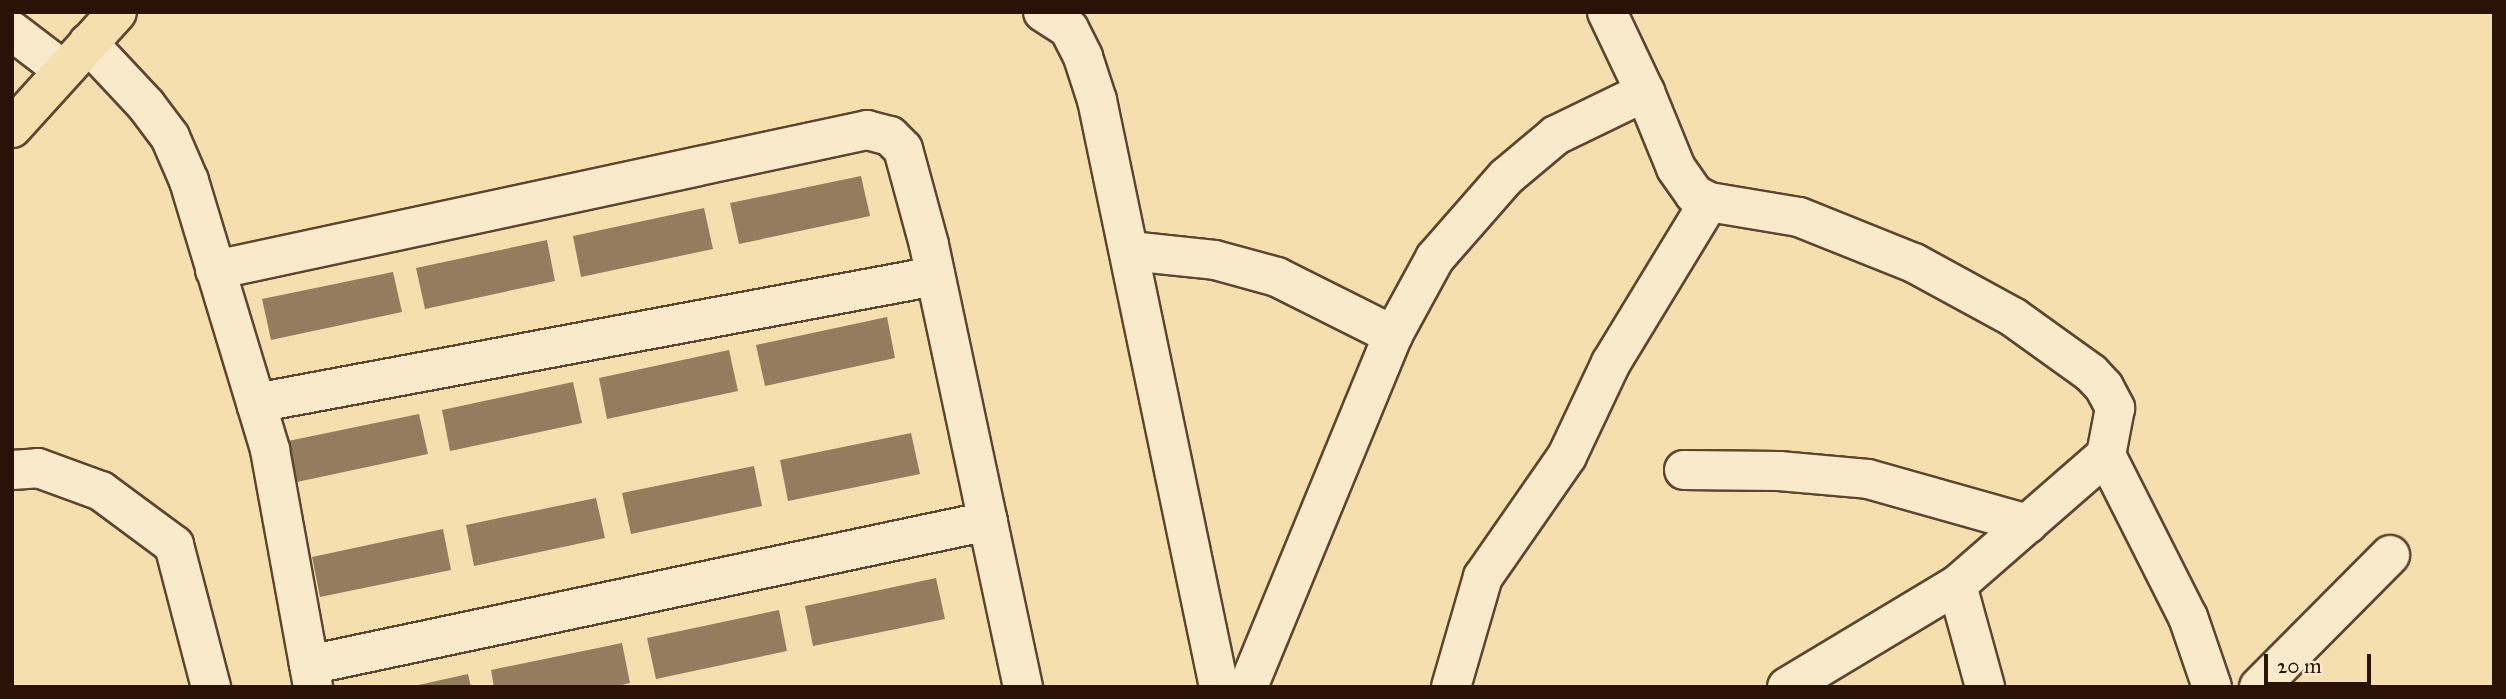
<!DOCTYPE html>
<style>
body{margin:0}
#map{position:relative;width:2506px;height:699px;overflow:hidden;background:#f5dfaf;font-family:"IM FELL Great Primer",serif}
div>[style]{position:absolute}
.building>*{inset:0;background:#947d5e}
.roads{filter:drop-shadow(2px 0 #5e4530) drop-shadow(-2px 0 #5e4530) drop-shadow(0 2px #5e4530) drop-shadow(0 -2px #5e4530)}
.minor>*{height:38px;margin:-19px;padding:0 19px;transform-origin:19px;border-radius:19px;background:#f8eacb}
.major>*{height:38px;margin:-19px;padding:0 19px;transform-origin:19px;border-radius:19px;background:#f5dfaf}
span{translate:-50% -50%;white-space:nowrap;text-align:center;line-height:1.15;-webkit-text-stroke:5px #f8eacb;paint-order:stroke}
.frame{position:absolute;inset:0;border:14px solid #2b1206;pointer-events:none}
.scale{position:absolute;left:2264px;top:654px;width:107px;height:32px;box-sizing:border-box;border:4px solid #2b1206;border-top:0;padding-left:9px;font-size:21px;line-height:24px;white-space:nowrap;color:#2b1206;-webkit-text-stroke:5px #f8eacb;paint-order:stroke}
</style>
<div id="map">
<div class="building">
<div style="clip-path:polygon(861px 176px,870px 216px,739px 244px,730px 203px)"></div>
<div style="clip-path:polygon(704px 208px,713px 249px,581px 277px,573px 236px)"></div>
<div style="clip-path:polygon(547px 240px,555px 281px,425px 309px,416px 268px)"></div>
<div style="clip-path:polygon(393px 272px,402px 312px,271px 340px,262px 299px)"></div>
<div style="clip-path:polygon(887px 317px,895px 358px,765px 386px,756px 345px)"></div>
<div style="clip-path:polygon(729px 350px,738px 391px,607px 419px,599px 378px)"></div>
<div style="clip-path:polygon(573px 382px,582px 423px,450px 451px,442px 410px)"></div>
<div style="clip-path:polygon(419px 414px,428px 454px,297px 482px,288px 441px)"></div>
<div style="clip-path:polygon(911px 433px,920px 474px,788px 501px,780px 460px)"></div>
<div style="clip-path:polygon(754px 466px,762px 506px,631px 534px,622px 493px)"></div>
<div style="clip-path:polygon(596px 498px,605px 538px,474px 566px,466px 525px)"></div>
<div style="clip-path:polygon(443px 529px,451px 570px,320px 597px,312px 557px)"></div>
<div style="clip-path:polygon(936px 578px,945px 619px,813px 646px,805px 606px)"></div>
<div style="clip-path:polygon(779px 610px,787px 651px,656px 679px,647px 638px)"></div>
<div style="clip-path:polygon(622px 643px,630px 683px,614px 687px,494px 687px,491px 670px)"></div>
<div style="clip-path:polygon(468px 674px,471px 687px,414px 687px,414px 686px)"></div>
</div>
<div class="roads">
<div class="minor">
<div style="left:1043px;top:12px;width:31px;rotate:33deg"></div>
<div style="left:1069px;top:29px;width:31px;rotate:63deg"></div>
<div style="left:1083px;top:57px;width:45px;rotate:72deg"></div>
<div style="left:1097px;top:100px;width:600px;rotate:78.26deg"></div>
<div style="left:1607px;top:12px;width:89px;rotate:64.6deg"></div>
<div style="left:1645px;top:92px;width:82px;rotate:67.8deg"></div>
<div style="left:1676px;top:168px;width:32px;rotate:55deg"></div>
<div style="left:1694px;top:194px;width:17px;rotate:28deg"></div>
<div style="left:1709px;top:202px;width:91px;rotate:9.5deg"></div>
<div style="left:1799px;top:217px;width:124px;rotate:21.8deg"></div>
<div style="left:1914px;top:263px;width:113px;rotate:28.6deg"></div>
<div style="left:2013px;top:317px;width:96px;rotate:35.7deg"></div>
<div style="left:2091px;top:373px;width:19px;rotate:47deg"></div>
<div style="left:2104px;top:387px;width:24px;rotate:62deg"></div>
<div style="left:2115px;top:408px;width:48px;rotate:100.8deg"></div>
<div style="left:2106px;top:455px;width:182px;rotate:63.2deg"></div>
<div style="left:2188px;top:617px;width:74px;rotate:71.1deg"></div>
<div style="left:12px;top:31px;width:64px;rotate:37.4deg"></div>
<div style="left:88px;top:43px;width:85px;rotate:46.9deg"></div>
<div style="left:146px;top:105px;width:40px;rotate:53deg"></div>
<div style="left:170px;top:137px;width:48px;rotate:66.6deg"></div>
<div style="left:189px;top:181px;width:281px;rotate:73.2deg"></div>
<div style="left:270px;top:450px;width:241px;rotate:79.7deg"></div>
<div style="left:1130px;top:251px;width:85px;rotate:6deg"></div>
<div style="left:1215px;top:260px;width:64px;rotate:15.3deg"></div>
<div style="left:1277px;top:277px;width:130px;rotate:26.6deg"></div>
<div style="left:1393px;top:335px;width:381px;rotate:112.4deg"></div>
<div style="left:215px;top:270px;width:667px;rotate:-12.12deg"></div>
<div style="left:867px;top:130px;width:24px;rotate:15deg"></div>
<div style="left:890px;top:136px;width:18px;rotate:45deg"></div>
<div style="left:903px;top:149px;width:99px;rotate:74.8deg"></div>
<div style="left:929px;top:245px;width:452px;rotate:78deg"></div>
<div style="left:1393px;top:335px;width:88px;rotate:-61.4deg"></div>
<div style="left:1435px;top:258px;width:108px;rotate:-48.8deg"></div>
<div style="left:1506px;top:177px;width:65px;rotate:-40deg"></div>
<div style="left:1556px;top:135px;width:99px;rotate:-25.8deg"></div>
<div style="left:256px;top:403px;width:691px;rotate:-10.59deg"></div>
<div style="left:12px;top:470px;width:26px;rotate:-4deg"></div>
<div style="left:38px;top:468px;width:67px;rotate:20.1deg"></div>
<div style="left:101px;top:491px;width:91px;rotate:36.5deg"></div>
<div style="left:174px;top:545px;width:147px;rotate:75.4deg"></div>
<div style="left:1684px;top:470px;width:95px;rotate:0.6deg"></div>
<div style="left:1779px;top:471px;width:89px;rotate:5.1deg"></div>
<div style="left:1868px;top:479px;width:166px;rotate:15.7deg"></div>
<div style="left:1957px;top:585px;width:106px;rotate:74.6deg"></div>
<div style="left:309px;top:665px;width:694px;rotate:-11.97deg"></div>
<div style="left:1451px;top:687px;width:115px;rotate:-73.8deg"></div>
<div style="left:1483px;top:577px;width:147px;rotate:-55.2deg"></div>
<div style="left:1567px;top:456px;width:103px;rotate:-64.7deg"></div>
<div style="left:1611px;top:363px;width:188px;rotate:-58.7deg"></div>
<div style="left:1787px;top:687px;width:198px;rotate:-31deg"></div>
<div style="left:1957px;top:585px;width:198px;rotate:-41.1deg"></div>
<div style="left:2259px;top:687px;width:186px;rotate:-45.2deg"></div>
</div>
<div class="major">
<div style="left:12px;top:128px;width:156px;rotate:-47.8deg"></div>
</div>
</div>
<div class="frame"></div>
<div class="scale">20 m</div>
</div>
